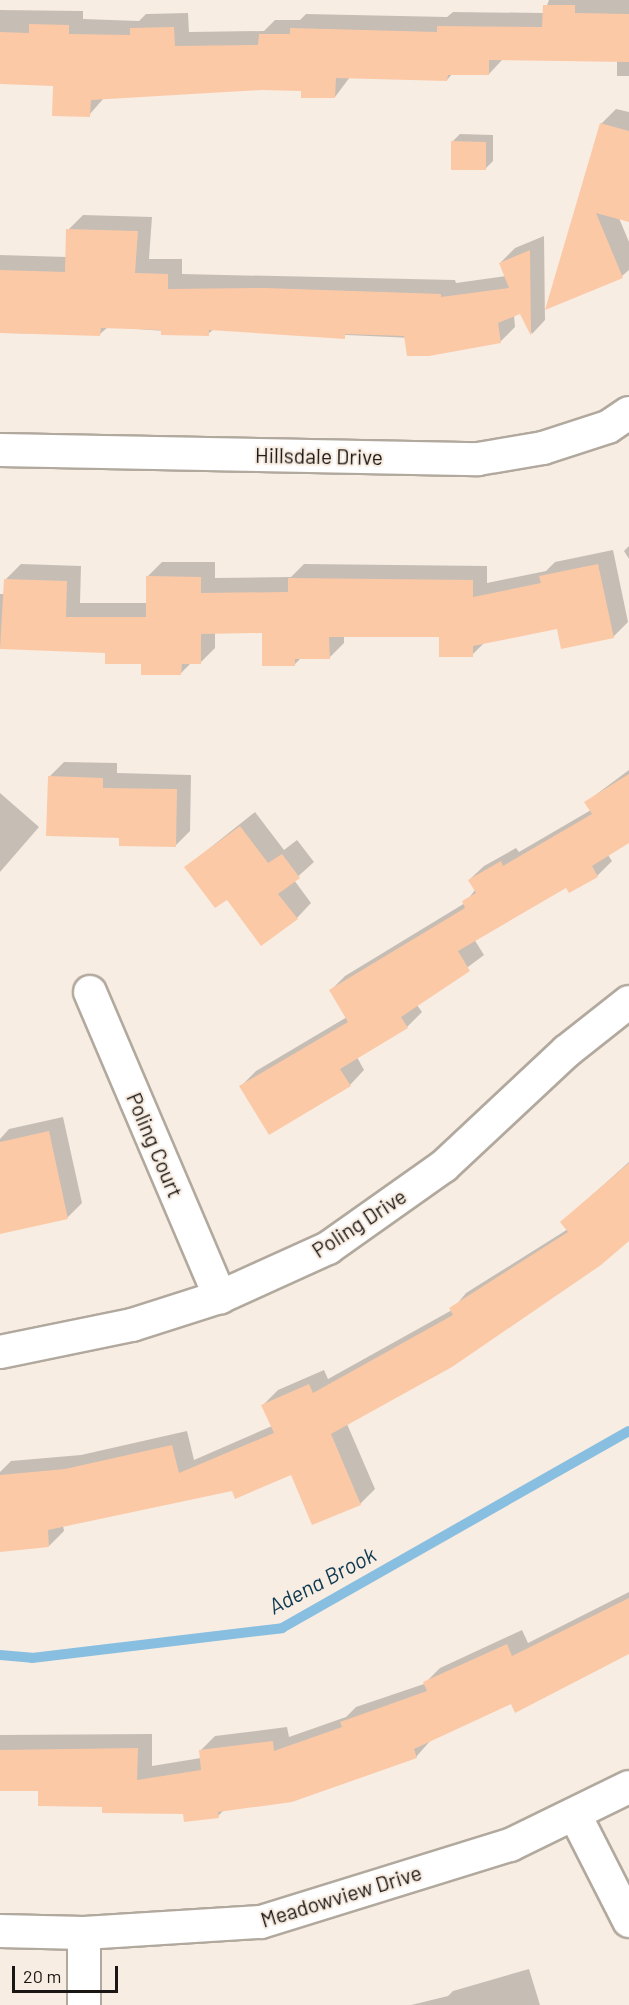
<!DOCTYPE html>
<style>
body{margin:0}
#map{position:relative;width:629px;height:2005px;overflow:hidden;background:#f8ede3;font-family:Barlow,sans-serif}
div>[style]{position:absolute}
.shadow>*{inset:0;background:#0003}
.stream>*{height:10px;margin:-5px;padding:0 5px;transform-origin:5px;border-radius:5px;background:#88bee0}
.building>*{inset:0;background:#fcc9a7}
.roads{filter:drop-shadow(2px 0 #b2a99e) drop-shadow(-2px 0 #b2a99e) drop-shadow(0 2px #b2a99e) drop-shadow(0 -2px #b2a99e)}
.minor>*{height:32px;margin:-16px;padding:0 16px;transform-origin:16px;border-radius:16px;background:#fff}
span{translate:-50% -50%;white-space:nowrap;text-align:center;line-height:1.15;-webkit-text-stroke:4.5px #f8ede3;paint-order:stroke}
.street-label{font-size:21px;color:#1a1613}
.water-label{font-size:22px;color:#0c3850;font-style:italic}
.scale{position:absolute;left:12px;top:1966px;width:106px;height:27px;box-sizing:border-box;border:3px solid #1a1613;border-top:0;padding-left:8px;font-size:18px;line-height:21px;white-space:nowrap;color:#1a1613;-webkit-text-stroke:4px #f8ede3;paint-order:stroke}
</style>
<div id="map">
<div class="shadow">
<div style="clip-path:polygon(549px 0,629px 0,629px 76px,617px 76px,617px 60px,503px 59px,489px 74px,453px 73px,447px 80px,350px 77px,335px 97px,303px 90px,261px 89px,104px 98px,89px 115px,55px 84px,0 83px,0 10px,83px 11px,83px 19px,139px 21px,146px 14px,188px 13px,189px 32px,264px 31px,275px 20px,300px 20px,306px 14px,447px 17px,453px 12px,544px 13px)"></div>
<div style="clip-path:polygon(616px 109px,629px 112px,629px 220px,619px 218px,629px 242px,629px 270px,622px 276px,548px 308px,601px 124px)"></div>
<div style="clip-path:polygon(460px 134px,493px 135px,493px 161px,486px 168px,452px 142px)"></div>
<div style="clip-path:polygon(83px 215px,152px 217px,149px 259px,182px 259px,182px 274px,455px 280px,456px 283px,506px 276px,500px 263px,515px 248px,544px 236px,545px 320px,532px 334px,521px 312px,514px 315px,515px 327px,500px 342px,214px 329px,208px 334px,108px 327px,100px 334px,0 333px,0 255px,67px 257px,68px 230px)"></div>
<div style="clip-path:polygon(629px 546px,629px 559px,624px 551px)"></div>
<div style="clip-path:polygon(613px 550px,628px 622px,613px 637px,558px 627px,485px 642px,472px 655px,440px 636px,344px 636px,344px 643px,329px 658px,301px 658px,295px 664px,263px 631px,215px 632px,215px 648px,200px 663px,191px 663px,181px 673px,106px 651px,0 647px,0 594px,5px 594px,6px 579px,21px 564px,81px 566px,80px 603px,147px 603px,147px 577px,162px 562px,215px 562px,215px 578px,291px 577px,304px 564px,487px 566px,487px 583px,546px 571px,555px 562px)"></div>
<div style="clip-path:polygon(64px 762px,117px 763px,117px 773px,191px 775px,190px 831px,175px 846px,121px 837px,49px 777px)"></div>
<div style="clip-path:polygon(629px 770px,629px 842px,608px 855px,612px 861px,597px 876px,566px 886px,474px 939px,484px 955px,417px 1005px,422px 1012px,407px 1027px,357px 1057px,364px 1070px,350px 1085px,241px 1086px,256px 1071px,347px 1017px,331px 990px,345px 976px,465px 903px,475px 890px,469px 880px,484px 866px,516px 848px,519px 852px,591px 810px,586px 802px)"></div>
<div style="clip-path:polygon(0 793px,39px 827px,0 872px)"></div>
<div style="clip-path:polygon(255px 812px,284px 850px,297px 840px,314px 862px,294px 880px,311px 903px,297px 918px,227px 898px,186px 867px)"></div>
<div style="clip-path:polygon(63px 1117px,82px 1203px,68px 1217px,0 1232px,0 1139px,9px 1129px)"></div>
<div style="clip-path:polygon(629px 1162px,629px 1239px,347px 1424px,375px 1489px,360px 1504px,292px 1473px,233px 1490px,63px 1526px,64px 1531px,49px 1546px,0 1551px,0 1472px,11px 1461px,81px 1455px,187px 1431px,194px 1460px,272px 1426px,263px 1405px,278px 1390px,324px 1370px,328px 1379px,452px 1310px,466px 1293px,568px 1229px,562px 1222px)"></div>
<div style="clip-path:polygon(629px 1592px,629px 1652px,516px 1711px,512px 1702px,431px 1740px,416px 1757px,224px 1810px,218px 1816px,104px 1806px,40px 1789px,0 1789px,0 1735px,152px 1734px,152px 1766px,201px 1758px,200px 1751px,215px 1736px,287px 1727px,289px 1737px,346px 1717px,356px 1707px,424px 1684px,440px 1668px,522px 1630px,528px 1643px)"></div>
<div style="clip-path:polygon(529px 1969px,540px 2005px,411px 2005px,448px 1996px,453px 1991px)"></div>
</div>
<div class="stream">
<div style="left:0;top:1655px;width:32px;rotate:5deg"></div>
<div style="left:32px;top:1658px;width:252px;rotate:-6.8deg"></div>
<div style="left:282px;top:1628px;width:399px;rotate:-29.6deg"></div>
</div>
<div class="building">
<div style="clip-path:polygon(543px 5px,575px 5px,575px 13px,629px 14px,629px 62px,489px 60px,489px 75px,448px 75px,447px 81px,336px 78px,335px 98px,301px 98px,301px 91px,262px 90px,91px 100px,90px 117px,52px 116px,53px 86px,0 84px,0 32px,29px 33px,29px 24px,69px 25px,69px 34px,130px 35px,130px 28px,174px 27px,175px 46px,258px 45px,259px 34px,290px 34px,290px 28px,437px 32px,437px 26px,542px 27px)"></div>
<div style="clip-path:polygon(600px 123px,629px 131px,629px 222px,596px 213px,623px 278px,545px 310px)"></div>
<div style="clip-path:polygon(451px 141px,486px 142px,486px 170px,451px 170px)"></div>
<div style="clip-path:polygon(66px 229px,138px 231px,135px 273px,168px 274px,168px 289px,265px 288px,441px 294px,441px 297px,509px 288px,499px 263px,530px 250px,531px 336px,520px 314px,498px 323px,501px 343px,429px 356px,407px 356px,404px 336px,345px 334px,345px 339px,209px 330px,209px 336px,161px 335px,161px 330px,101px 328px,100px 336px,0 333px,0 270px,65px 272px)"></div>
<div style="clip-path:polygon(598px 564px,614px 638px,561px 649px,557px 629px,473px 646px,473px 657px,439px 657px,439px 637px,329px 637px,330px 659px,295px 659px,295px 666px,262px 666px,262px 633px,201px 634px,201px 664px,182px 664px,181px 675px,141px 675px,141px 664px,105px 664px,105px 653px,0 649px,4px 579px,67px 581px,66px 617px,146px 617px,146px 576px,201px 577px,201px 593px,288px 592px,288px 578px,473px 580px,473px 597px,541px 583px,539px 576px)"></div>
<div style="clip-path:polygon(629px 774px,629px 843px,592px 866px,598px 877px,569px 893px,566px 888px,458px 951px,470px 971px,401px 1017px,408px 1028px,340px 1069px,351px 1086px,269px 1135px,239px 1086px,348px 1022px,329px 990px,465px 908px,462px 901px,476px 893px,468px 880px,501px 861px,503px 866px,592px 814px,584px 802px)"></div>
<div style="clip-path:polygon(48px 776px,103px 778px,103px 788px,177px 789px,176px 847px,119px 846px,119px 838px,46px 836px)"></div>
<div style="clip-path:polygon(240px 826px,268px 863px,282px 854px,300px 878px,278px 894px,298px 919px,261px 946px,227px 900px,215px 908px,184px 867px)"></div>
<div style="clip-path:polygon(49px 1131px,68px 1219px,0 1234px,0 1142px)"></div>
<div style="clip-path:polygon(629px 1163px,629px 1241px,601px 1265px,452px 1367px,331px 1434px,361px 1505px,312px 1525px,291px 1475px,235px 1499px,232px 1491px,48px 1530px,49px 1547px,0 1552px,0 1475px,65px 1469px,172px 1445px,179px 1473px,274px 1433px,261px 1405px,309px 1384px,313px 1393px,453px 1315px,449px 1308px,568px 1232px,560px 1222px)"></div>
<div style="clip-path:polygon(629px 1598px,629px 1654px,515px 1713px,511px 1704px,414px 1749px,417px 1758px,292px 1802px,218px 1812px,219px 1818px,184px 1822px,183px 1814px,102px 1813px,102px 1807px,38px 1806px,38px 1791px,0 1791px,0 1750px,138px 1748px,137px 1780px,201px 1770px,199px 1750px,273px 1741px,274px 1751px,342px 1727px,340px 1722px,427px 1691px,423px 1682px,507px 1644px,512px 1656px)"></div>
</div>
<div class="roads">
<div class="minor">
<div style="left:0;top:450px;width:478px;rotate:1.1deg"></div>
<div style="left:478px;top:459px;width:66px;rotate:-9.6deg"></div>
<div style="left:543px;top:448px;width:68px;rotate:-17.9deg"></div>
<div style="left:608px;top:427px;width:25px;rotate:-34deg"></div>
<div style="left:90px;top:992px;width:332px;rotate:66.9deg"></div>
<div style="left:0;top:1352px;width:135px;rotate:-11.6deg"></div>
<div style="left:132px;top:1325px;width:92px;rotate:-17.7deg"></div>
<div style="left:220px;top:1297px;width:119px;rotate:-24.4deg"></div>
<div style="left:328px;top:1248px;width:142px;rotate:-35.3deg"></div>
<div style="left:444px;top:1166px;width:168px;rotate:-43.1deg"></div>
<div style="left:567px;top:1051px;width:79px;rotate:-38.3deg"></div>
<div style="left:575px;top:1815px;width:119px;rotate:63deg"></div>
<div style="left:0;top:1931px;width:84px;rotate:1.4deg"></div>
<div style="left:84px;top:1933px;width:177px;rotate:-3.6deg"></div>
<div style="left:261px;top:1922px;width:261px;rotate:-17.2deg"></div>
<div style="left:510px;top:1845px;width:132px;rotate:-26deg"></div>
<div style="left:84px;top:2005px;width:72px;rotate:-90deg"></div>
</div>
</div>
<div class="street-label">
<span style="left:319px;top:456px;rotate:1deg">Hillsdale Drive</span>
<span style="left:155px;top:1145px;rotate:67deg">Poling Court</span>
<span style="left:359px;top:1223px;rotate:-33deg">Poling Drive</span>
<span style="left:341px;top:1896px;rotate:-17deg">Meadowview Drive</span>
</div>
<div class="water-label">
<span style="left:322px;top:1580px;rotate:-28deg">Adena Brook</span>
</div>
<div class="scale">20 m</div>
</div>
